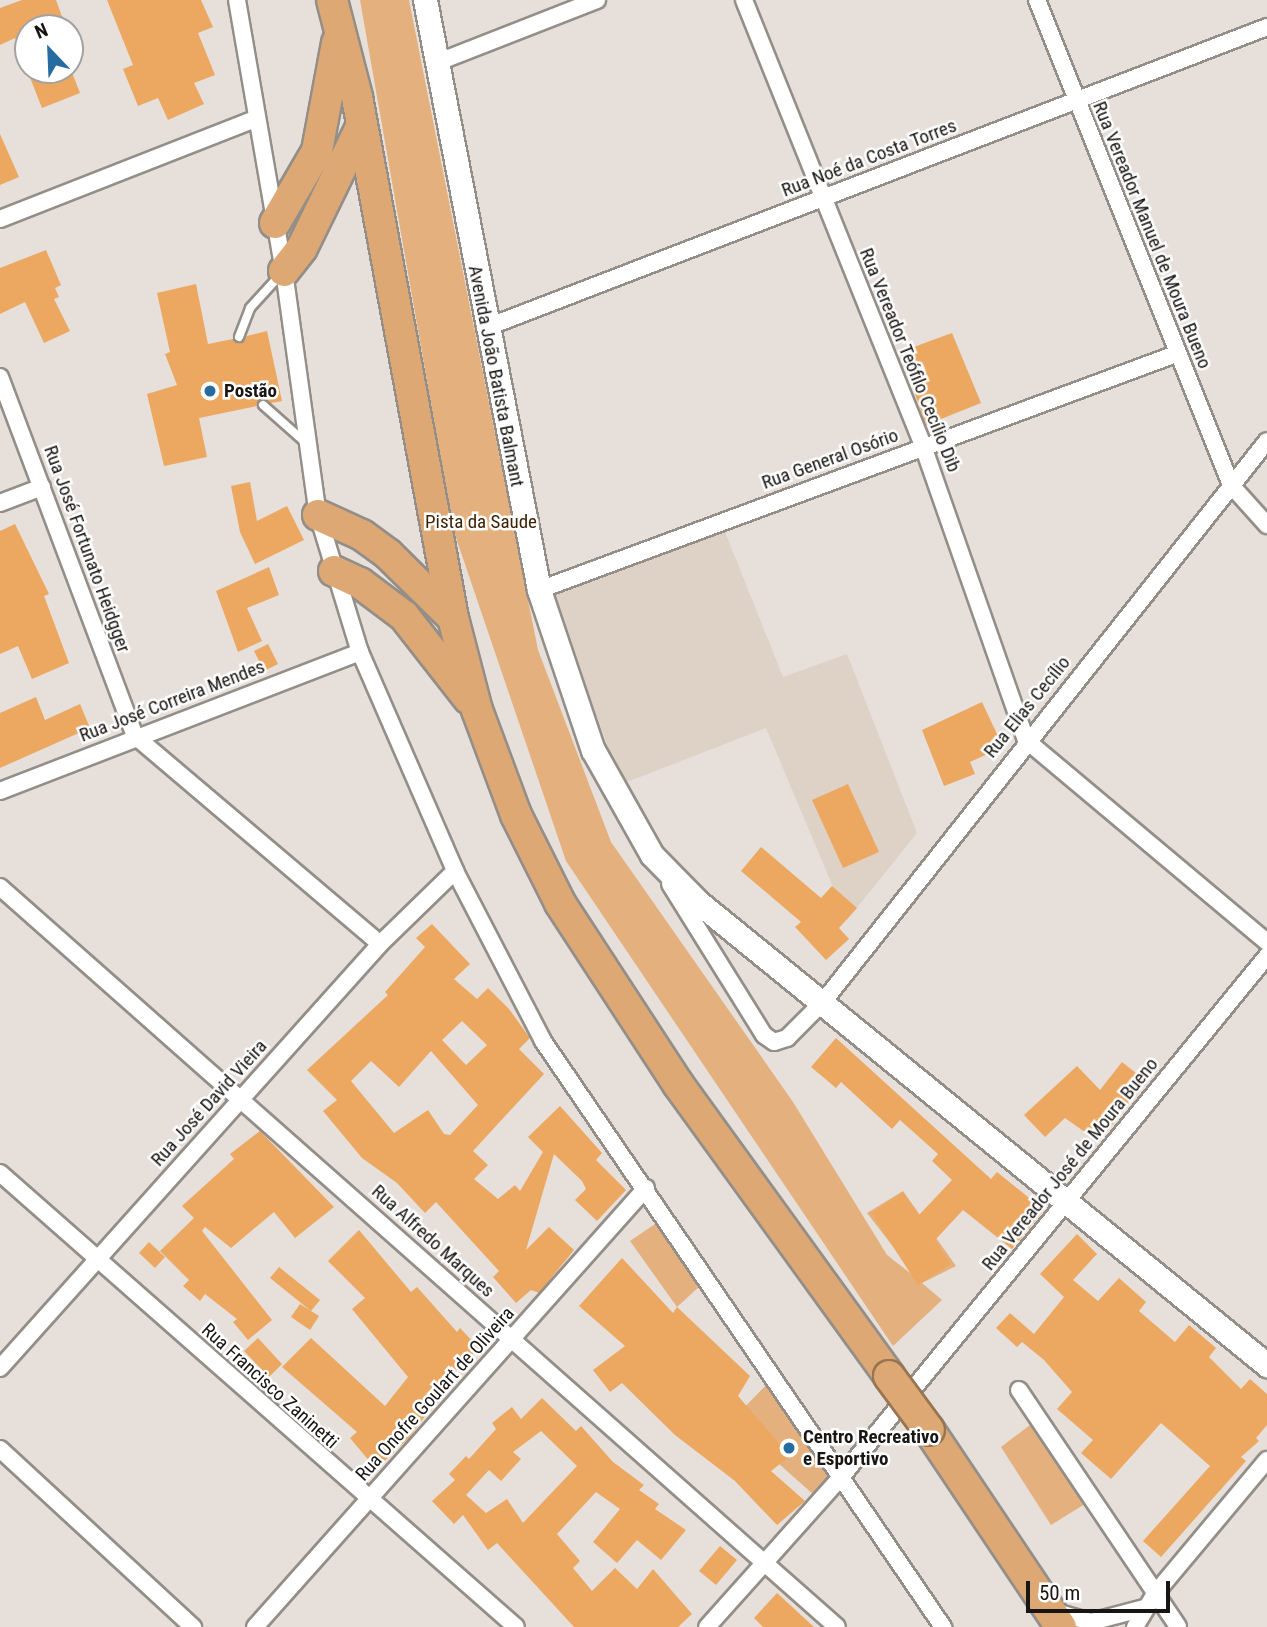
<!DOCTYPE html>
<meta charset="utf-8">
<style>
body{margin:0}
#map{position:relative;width:1267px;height:1627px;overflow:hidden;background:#e6dfda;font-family:"Roboto Condensed",sans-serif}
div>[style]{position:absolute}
.built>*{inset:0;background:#ded2c7}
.green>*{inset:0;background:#e4b07d}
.building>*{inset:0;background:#eca861}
.roads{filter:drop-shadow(2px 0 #938e88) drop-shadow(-2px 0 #938e88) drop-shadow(0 2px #938e88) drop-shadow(0 -2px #938e88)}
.lane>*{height:8px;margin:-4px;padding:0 4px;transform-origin:4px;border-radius:4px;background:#fff}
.street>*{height:16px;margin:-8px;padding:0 8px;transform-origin:8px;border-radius:8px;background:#fff}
.secondary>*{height:23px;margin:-11.5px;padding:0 11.5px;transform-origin:11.5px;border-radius:11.5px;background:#fff}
.highway>*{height:30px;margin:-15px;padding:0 15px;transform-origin:15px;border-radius:15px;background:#dda874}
.bridges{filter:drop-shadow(2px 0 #987552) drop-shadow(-2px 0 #987552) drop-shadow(0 2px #987552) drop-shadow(0 -2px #987552)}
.highway-bridge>*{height:30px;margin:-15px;padding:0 15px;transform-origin:15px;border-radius:15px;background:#dda874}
.dots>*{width:19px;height:19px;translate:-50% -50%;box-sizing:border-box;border:4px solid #fff;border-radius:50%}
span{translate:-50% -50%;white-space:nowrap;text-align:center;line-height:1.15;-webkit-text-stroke:5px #fff;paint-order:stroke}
.street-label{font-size:19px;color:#181614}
.poi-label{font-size:19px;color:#181614;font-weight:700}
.left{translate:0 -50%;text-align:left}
.park-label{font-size:19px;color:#3d2203}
.north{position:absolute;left:14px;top:14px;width:70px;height:70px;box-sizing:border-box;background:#fff;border:2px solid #a3a2a1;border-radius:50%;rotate:337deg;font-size:19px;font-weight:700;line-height:28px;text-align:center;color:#181614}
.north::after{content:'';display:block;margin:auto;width:24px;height:32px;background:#266ca0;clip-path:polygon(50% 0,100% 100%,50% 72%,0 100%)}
.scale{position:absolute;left:1026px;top:1581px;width:144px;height:32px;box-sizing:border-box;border:4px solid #181614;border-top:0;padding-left:9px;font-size:21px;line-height:24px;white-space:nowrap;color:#181614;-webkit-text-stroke:5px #fff;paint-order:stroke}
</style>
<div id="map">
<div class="built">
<div style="clip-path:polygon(725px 532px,783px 677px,847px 654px,917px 833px,847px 920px,766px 728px,622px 784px,552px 596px)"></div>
</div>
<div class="green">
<div style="clip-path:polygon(360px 0,409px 0,538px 650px,611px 842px,793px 1102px,887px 1255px,919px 1280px,867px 1213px,903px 1191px,956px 1266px,922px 1283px,942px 1300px,893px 1346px,566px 861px,453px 529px)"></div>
<div style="clip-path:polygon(658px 1222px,701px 1285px,677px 1307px,630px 1241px)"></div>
<div style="clip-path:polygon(770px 1381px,835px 1475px,814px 1495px,731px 1421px)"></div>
<div style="clip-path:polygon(1034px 1422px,1088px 1502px,1051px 1525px,1001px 1447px)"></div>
</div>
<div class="building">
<div style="clip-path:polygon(22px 0,56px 0,64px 22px,28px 28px,27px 70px,15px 38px,0 45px,0 8px)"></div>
<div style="clip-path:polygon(107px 0,201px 0,213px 27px,198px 33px,215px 75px,194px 83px,204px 104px,168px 120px,158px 98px,138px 106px,123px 69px,133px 65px)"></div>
<div style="clip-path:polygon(27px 70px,71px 70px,80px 93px,42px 108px)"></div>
<div style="clip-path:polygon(0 134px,19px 177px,0 185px)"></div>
<div style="clip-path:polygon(46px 250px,61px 285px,55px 288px,59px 297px,54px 299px,70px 331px,44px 343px,25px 302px,0 314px,0 268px)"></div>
<div style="clip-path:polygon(196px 284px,208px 344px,233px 339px,241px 343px,247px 336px,267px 331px,282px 401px,271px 403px,262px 399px,257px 406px,199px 418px,207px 457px,164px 466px,147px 394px,177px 385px,165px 354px,170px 352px,157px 293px)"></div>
<div style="clip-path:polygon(952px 333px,981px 403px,926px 425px,900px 352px)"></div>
<div style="clip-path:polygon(250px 482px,257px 521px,287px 506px,304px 540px,255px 564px,240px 532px,231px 486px)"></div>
<div style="clip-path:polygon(15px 524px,49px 594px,44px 596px,69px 663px,32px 679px,18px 646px,0 654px,0 531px)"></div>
<div style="clip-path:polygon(269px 567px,279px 595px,247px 608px,262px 641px,238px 652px,216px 591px)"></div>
<div style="clip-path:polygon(268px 644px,278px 664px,264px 671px,254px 651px)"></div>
<div style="clip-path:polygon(36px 697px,45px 720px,80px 704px,90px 728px,0 768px,0 713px)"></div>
<div style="clip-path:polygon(982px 702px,1003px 747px,970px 762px,975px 774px,944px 786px,922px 730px)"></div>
<div style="clip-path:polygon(848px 784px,879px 852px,843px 868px,812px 800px)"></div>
<div style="clip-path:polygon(761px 847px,821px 898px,832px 886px,857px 908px,839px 928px,849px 939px,826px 960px,795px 927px,801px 922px,741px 871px)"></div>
<div style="clip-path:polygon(evenodd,432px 924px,470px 964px,454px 979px,477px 999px,488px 988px,509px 1009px,530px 1038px,519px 1049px,544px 1074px,473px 1151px,488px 1165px,474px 1179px,498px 1199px,515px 1185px,520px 1191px,543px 1152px,528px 1137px,560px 1106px,602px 1153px,596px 1160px,626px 1190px,597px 1221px,575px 1200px,586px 1189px,582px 1181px,554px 1154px,526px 1250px,549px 1227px,574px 1250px,539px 1293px,531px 1290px,516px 1303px,493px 1277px,499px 1271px,436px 1202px,425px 1213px,397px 1183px,362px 1158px,323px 1111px,337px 1100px,307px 1070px,388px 995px,385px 992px,425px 947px,416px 938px,432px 924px,462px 1021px,487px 1045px,466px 1065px,442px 1040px,462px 1021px,432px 924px,431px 1051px,478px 1105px,450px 1135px,444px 1134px,428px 1110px,394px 1133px,351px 1081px,371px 1061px,399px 1087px,431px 1051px)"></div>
<div style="clip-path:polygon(836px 1038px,991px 1179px,997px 1172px,1044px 1210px,1012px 1249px,963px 1210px,935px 1240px,951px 1264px,918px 1285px,871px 1213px,903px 1192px,919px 1215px,952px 1180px,932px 1161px,938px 1154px,900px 1120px,892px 1129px,841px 1082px,836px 1088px,811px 1067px)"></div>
<div style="clip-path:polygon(1122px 1062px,1146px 1081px,1099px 1142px,1065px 1118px,1045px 1137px,1024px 1115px,1077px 1066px,1100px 1090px)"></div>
<div style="clip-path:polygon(260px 1131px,334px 1207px,295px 1238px,274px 1212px,231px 1248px,205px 1227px,202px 1231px,272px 1320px,248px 1340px,233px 1322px,237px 1319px,205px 1294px,200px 1301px,183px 1286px,189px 1280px,160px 1251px,194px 1218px,182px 1206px,234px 1159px,230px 1154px)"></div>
<div style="clip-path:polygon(359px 1230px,411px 1292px,417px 1287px,457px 1332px,460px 1328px,479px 1348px,449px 1377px,446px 1375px,426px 1400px,433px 1405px,409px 1438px,376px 1469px,350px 1438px,357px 1432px,282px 1367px,311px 1338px,385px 1406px,408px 1377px,352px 1309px,365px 1298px,328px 1261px)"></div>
<div style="clip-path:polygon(1077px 1234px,1097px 1254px,1073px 1280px,1098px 1301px,1119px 1278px,1146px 1302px,1139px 1311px,1175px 1342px,1189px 1325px,1216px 1348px,1209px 1357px,1241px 1389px,1250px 1379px,1267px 1394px,1267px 1425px,1256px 1438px,1259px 1441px,1241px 1457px,1246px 1461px,1161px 1557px,1143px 1541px,1210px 1466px,1161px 1423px,1111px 1479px,1081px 1453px,1093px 1440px,1057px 1409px,1072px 1392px,1044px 1360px,1022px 1342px,1017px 1347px,996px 1328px,1010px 1313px,1034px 1334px,1064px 1297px,1040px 1274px)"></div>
<div style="clip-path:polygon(149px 1242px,165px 1257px,155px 1268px,139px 1253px)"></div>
<div style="clip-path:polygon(622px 1258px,673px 1313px,677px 1307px,750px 1376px,738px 1396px,790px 1456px,771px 1471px,805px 1501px,777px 1525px,735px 1481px,675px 1435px,622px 1383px,610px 1392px,593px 1370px,625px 1346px,579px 1306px)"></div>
<div style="clip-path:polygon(279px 1267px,320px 1300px,311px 1311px,270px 1278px)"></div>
<div style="clip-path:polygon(300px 1304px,319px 1316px,310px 1330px,291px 1317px)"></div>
<div style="clip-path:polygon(258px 1338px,282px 1364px,269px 1377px,244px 1351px)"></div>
<div style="clip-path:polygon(evenodd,542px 1398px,576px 1431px,581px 1426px,613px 1462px,644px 1485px,639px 1490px,659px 1504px,655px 1509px,686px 1530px,661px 1560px,637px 1540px,617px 1563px,593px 1542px,620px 1509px,596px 1492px,557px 1534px,580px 1561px,573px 1568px,592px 1591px,615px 1568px,637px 1589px,653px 1569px,692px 1614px,678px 1627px,574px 1627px,497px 1543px,488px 1550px,463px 1515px,454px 1524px,432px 1501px,455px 1480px,449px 1474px,466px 1456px,469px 1459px,496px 1429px,492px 1423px,512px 1407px,521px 1419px,542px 1398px,541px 1431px,577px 1466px,523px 1523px,507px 1499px,486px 1513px,466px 1495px,489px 1470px,501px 1481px,521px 1459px,513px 1452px,541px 1431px)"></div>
<div style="clip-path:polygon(720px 1546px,737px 1560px,716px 1585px,699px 1571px)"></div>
<div style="clip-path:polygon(777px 1593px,814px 1627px,763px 1627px,754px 1618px)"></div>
</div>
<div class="roads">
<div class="lane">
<div style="left:239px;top:337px;width:31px;rotate:-69deg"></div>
<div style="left:250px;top:308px;width:46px;rotate:-47.6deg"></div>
<div style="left:263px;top:405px;width:57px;rotate:41.5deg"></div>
</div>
<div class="street">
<div style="left:237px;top:0;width:275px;rotate:80.2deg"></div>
<div style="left:284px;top:271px;width:246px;rotate:82.1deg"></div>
<div style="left:318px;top:515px;width:143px;rotate:73deg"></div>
<div style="left:360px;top:652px;width:239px;rotate:66.5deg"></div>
<div style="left:455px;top:871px;width:191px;rotate:62.6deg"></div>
<div style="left:543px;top:1041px;width:710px;rotate:55.68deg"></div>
<div style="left:744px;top:0;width:481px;rotate:68.1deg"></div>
<div style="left:923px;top:446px;width:312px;rotate:70.7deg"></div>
<div style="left:1026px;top:740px;width:314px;rotate:40deg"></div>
<div style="left:1037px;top:0;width:522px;rotate:68.2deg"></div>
<div style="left:1231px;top:485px;width:54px;rotate:48deg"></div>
<div style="left:436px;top:63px;width:173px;rotate:-21.4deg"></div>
<div style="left:0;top:219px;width:274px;rotate:-21.4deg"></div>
<div style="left:485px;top:328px;width:838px;rotate:-21.05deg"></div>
<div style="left:0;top:377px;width:384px;rotate:69.4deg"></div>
<div style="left:135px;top:736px;width:321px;rotate:40.3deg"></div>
<div style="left:0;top:503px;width:45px;rotate:-20.9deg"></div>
<div style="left:539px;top:590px;width:679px;rotate:-20.33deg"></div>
<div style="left:0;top:791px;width:386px;rotate:-21.1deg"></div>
<div style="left:670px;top:884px;width:178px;rotate:58.1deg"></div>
<div style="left:764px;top:1035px;width:12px;rotate:35deg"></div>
<div style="left:774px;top:1042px;width:14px;rotate:-17deg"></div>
<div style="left:787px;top:1038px;width:51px;rotate:-45deg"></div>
<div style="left:823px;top:1002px;width:715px;rotate:-51.64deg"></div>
<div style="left:0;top:887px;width:1117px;rotate:41.48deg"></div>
<div style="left:0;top:1173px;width:687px;rotate:41.34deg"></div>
<div style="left:0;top:1368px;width:569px;rotate:-48.13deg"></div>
<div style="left:380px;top:944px;width:105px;rotate:-44.2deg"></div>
<div style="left:1019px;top:1390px;width:285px;rotate:56.1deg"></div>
<div style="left:0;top:1449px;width:263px;rotate:42.7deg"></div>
<div style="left:1052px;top:1611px;width:41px;rotate:15.8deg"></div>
<div style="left:1091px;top:1622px;width:55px;rotate:-14.8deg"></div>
<div style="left:255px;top:1627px;width:588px;rotate:-48.31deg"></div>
<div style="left:707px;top:1627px;width:203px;rotate:-48.2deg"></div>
<div style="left:842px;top:1476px;width:672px;rotate:-50.74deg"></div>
<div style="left:1135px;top:1627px;width:37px;rotate:-59deg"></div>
<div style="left:1154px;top:1595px;width:176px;rotate:-50.1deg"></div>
</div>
<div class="secondary">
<div style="left:425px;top:0;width:601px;rotate:79.06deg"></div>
<div style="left:539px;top:590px;width:169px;rotate:71.4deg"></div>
<div style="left:593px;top:750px;width:120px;rotate:60.7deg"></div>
<div style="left:652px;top:855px;width:66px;rotate:45.6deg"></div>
<div style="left:698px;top:902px;width:734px;rotate:39.14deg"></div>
</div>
<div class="highway">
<div style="left:332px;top:0;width:100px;rotate:75.5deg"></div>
<div style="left:357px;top:97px;width:530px;rotate:79.56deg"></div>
<div style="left:453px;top:618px;width:95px;rotate:75.4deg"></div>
<div style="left:477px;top:710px;width:112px;rotate:69.6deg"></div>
<div style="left:516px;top:815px;width:98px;rotate:63.4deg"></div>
<div style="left:560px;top:903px;width:216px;rotate:56.9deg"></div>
<div style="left:678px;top:1084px;width:360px;rotate:54.1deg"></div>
<div style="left:275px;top:223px;width:83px;rotate:-59.7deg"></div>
<div style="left:317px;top:151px;width:110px;rotate:-79.5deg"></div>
<div style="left:284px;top:271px;width:29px;rotate:-52deg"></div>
<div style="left:302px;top:248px;width:137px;rotate:-64deg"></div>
<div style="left:318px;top:515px;width:48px;rotate:24.4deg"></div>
<div style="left:362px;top:535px;width:32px;rotate:36deg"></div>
<div style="left:388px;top:554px;width:91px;rotate:44.6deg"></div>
<div style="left:334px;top:571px;width:29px;rotate:25deg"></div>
<div style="left:360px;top:583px;width:55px;rotate:36.9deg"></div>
<div style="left:404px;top:616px;width:105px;rotate:51.9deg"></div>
<div style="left:929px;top:1430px;width:237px;rotate:56.2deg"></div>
</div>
</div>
<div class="bridges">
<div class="highway-bridge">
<div style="left:889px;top:1376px;width:67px;rotate:53.5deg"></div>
</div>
</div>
<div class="dots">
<div style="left:210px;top:391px;background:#266ca0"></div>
<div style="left:789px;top:1448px;background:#266ca0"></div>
</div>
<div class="street-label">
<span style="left:869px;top:158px;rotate:-21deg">Rua Noé da Costa Torres</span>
<span style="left:1152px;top:235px;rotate:68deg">Rua Vereador Manuel de Moura Bueno</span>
<span style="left:910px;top:360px;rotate:68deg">Rua Vereador Teófilo Cecílio Dib</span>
<span style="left:496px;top:376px;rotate:79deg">Avenida João Batista Balmant</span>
<span style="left:830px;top:459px;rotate:-20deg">Rua General Osório</span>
<span style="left:87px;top:549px;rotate:70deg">Rua José Fortunato Heidgger</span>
<span style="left:172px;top:701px;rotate:-21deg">Rua José Correira Mendes</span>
<span style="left:1027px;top:707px;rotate:-51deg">Rua Elias Cecílio</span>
<span style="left:209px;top:1103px;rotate:-48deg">Rua José David Vieira</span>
<span style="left:1070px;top:1164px;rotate:-51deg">Rua Vereador José de Moura Bueno</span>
<span style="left:433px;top:1241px;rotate:42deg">Rua Alfredo Marques</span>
<span style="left:270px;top:1386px;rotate:42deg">Rua Francisco Zaninetti</span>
<span style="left:435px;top:1394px;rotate:-48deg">Rua Onofre Goulart de Oliveira</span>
</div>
<div class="poi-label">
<span class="left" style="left:224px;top:391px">Postão</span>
<span class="left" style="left:803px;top:1448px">Centro Recreativo<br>e Esportivo</span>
</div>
<div class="park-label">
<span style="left:481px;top:522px">Pista da Saude</span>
</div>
<div class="north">N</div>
<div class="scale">50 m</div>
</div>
